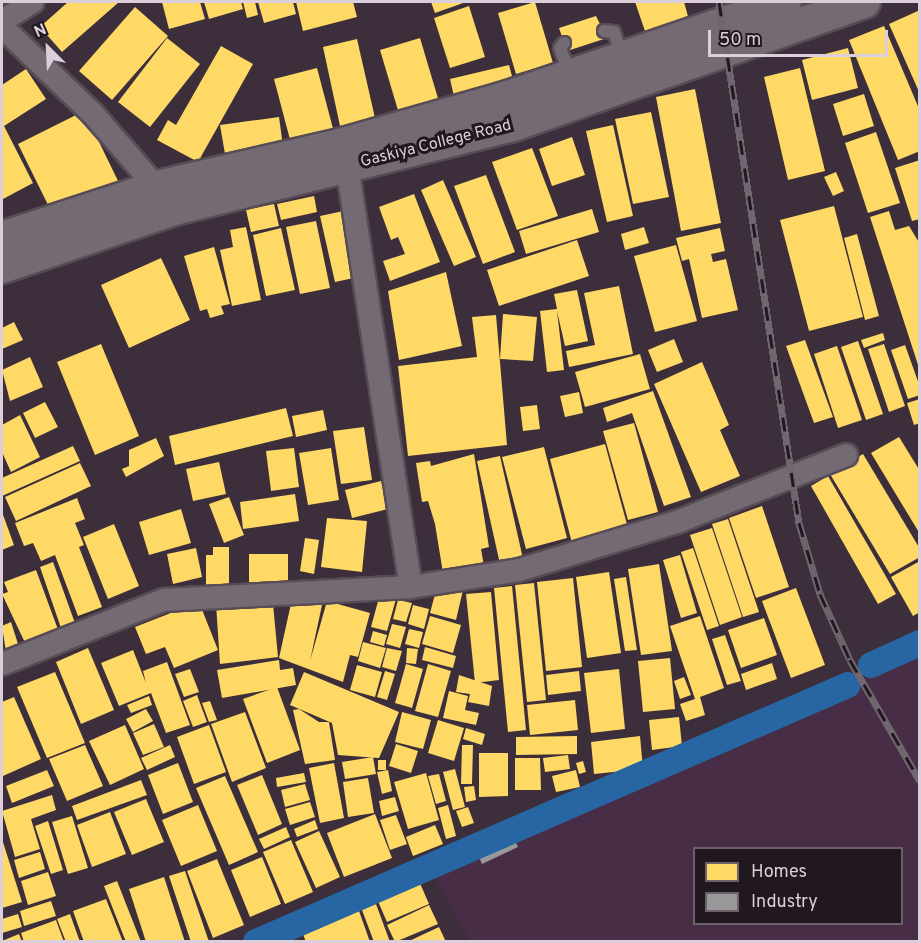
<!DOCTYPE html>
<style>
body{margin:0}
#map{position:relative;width:921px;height:943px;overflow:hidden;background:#3c2f3b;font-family:Overpass,sans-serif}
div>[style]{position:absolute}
.built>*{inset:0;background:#472d45}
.homes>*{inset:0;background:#ffd966}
.industry>*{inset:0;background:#999}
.canal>*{height:26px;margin:-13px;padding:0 13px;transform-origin:13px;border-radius:13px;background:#2766a2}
.roads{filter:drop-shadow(2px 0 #574c56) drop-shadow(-2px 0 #574c56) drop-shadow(0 2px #574c56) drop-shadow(0 -2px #574c56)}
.service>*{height:12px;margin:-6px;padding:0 6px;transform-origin:6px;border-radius:6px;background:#746a73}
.minor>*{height:22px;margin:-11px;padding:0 11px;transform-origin:11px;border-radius:11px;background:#746a73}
.secondary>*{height:32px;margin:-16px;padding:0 16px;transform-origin:16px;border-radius:16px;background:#746a73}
.rail>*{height:7px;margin-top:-3.5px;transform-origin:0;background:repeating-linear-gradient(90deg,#211720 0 14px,#70666f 0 28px);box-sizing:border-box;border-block:2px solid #70666f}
span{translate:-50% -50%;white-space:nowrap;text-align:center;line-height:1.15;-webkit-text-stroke:6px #211720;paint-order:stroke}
.street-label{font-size:16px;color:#ddcedb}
.frame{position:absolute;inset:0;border:3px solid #ddcedb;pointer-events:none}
.legend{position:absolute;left:693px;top:847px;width:210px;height:78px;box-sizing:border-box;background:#211720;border:2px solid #6c606b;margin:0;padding:8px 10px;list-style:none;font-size:18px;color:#ddcedb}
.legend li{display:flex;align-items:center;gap:12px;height:30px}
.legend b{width:30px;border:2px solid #6c606b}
.north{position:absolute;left:18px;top:18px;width:60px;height:60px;-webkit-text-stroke:4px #211720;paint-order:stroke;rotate:336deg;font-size:16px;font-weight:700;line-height:24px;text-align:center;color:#ddcedb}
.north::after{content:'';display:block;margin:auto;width:21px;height:27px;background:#ddcedb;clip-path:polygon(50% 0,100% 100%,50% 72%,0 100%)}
.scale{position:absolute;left:708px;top:30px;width:180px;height:27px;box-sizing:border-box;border:3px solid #ddcedb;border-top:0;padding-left:8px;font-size:18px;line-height:21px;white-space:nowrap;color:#ddcedb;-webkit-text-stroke:4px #211720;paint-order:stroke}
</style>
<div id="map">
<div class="built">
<div style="clip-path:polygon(evenodd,919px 654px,919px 941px,470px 941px,430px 869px,919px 654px,694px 848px,902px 848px,902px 924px,694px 924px,694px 848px)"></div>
</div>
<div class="homes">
<div style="clip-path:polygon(68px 2px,119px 2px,62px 52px,40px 27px)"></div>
<div style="clip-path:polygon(162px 2px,200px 2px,205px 19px,169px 29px)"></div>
<div style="clip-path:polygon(204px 2px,241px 2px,243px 9px,209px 19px)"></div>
<div style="clip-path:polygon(243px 2px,255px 2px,258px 15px,247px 18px)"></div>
<div style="clip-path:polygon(258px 2px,293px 2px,296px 14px,264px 23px)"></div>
<div style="clip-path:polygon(296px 2px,353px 2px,357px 17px,303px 31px)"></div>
<div style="clip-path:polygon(431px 2px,466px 2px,435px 13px)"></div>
<div style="clip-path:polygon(535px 2px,553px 63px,516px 74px,498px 13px)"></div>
<div style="clip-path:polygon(635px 2px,684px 2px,689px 20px,646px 34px)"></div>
<div style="clip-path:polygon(469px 6px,485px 57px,450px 68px,434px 18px)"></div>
<div style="clip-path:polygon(135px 7px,168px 36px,112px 100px,79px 71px)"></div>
<div style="clip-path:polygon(920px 10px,920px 94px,889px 24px)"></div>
<div style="clip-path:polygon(596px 16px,607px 38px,567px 51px,559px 28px)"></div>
<div style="clip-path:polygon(884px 26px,920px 111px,920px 151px,898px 160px,849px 40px)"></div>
<div style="clip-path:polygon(167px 38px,200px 64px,150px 127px,118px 102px)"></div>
<div style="clip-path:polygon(420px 38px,440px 105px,400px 117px,380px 50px)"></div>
<div style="clip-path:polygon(357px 39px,375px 118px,340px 126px,323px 47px)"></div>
<div style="clip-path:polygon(221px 46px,253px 64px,198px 162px,157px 140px,168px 120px,176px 125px)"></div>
<div style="clip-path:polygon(848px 48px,858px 88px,812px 100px,802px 60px)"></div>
<div style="clip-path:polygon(509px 65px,515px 87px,455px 101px,450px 79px)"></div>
<div style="clip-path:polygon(317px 68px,336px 140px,293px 151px,274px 79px)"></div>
<div style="clip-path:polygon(800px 68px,825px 171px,788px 180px,764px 77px)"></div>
<div style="clip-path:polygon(26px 69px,46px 99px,4px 126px,33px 183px,3px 199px,2px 85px)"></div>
<div style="clip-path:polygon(695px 89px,721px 223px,681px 231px,656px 97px)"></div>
<div style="clip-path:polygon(864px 94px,874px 126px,843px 136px,833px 104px)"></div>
<div style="clip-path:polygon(84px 111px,120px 185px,54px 217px,18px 144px)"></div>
<div style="clip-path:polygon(651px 112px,669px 197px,633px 204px,615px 119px)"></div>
<div style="clip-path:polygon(279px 117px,283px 146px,225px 154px,220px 125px)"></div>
<div style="clip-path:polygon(613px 125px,633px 216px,607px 222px,586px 131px)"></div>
<div style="clip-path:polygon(876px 132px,900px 203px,868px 213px,845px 143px)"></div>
<div style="clip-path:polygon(572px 137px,585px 175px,552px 186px,539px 149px)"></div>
<div style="clip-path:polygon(532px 148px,558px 216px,517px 230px,492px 162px)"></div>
<div style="clip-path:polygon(920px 160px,920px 219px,912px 221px,895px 168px)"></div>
<div style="clip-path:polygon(836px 172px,844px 191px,833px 196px,824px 177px)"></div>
<div style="clip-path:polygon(486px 175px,515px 252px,483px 264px,454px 186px)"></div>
<div style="clip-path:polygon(443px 180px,476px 257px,454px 266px,421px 190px)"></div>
<div style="clip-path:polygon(414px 194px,440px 262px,390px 281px,383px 261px,405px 254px,398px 237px,391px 240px,379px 207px)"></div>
<div style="clip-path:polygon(314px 196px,317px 212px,281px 220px,277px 204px)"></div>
<div style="clip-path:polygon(274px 204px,279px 226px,251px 232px,246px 210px)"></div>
<div style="clip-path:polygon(834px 206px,863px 317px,809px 331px,780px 220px)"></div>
<div style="clip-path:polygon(592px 209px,599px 232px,526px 254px,519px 231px)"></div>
<div style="clip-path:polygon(348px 210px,363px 276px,335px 282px,320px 216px)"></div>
<div style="clip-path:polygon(889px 211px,895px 230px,909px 226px,920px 244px,920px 371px,870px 217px)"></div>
<div style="clip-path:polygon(316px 221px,330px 288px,300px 294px,286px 227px)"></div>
<div style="clip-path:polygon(246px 227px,261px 300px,232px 306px,220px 250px,233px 247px,230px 230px)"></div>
<div style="clip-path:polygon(644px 227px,649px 243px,625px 250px,621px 234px)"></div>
<div style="clip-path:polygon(281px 228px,295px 290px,266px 296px,253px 235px)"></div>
<div style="clip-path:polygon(720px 228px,725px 251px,711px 254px,713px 262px,726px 259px,738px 310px,702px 318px,689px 259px,682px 261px,676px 238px)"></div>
<div style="clip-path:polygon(857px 234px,879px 316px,865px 320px,844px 238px)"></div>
<div style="clip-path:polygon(577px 240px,589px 276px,499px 306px,487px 270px)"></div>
<div style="clip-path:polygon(676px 245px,697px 321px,655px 332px,634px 256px)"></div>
<div style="clip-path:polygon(214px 247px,230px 304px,221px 306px,224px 314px,210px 318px,207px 309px,200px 311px,184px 256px)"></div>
<div style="clip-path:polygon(161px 258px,190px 320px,129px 348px,101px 285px)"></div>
<div style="clip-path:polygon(446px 272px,462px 346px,399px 360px,388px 291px)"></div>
<div style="clip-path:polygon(619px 286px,633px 354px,569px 367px,566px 351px,595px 345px,584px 293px)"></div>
<div style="clip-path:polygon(577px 290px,588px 341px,565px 346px,557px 311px,564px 370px,547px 372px,540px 311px,557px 309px,554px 294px)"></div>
<div style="clip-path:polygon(503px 314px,537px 317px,533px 361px,500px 359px)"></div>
<div style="clip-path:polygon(496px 315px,507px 445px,408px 456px,398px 366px,477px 357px,472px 317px)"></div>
<div style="clip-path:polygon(14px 322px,23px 340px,2px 349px,2px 328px)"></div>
<div style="clip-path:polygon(883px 333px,885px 340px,864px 348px,861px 340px)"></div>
<div style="clip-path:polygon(674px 339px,683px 362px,657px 372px,648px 350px)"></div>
<div style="clip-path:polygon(805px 340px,833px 417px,814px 423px,786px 346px)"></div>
<div style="clip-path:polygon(858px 341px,883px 414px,866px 420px,841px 347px)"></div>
<div style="clip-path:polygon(101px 344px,139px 436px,95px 455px,57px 362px)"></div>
<div style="clip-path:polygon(884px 344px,905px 406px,889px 412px,868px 349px)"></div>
<div style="clip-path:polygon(905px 345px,920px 387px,920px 395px,908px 399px,891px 350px)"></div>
<div style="clip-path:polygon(837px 346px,862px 420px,838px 428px,814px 354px)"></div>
<div style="clip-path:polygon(640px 354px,650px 389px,585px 407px,575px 372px)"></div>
<div style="clip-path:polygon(30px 357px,43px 387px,10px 401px,2px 370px)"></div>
<div style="clip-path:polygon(702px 362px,729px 425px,720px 430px,740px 476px,701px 492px,654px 384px)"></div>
<div style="clip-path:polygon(653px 391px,691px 497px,664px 506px,632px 413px,607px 422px,603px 408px)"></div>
<div style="clip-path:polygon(579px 392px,583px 413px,565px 417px,560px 396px)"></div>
<div style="clip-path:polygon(920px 399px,920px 423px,914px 425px,907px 403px)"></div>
<div style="clip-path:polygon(45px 402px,58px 427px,35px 438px,23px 413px)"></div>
<div style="clip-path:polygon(537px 405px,540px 429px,523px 431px,520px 407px)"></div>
<div style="clip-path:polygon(286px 408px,293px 436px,175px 465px,169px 436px)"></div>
<div style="clip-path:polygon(323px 410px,327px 430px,296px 437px,292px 416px)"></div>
<div style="clip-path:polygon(20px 415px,40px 457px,11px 472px,2px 452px,2px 425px)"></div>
<div style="clip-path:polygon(634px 423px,658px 512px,628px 520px,603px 431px)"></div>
<div style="clip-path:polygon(364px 427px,372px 480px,341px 484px,333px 431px)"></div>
<div style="clip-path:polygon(899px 437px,920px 471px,920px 534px,871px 453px)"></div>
<div style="clip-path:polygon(156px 438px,164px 456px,126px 477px,122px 469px,129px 466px,129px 450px)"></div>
<div style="clip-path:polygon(605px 444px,628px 528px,572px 543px,550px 459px)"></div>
<div style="clip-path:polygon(73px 446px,80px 461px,2px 496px,2px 478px)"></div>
<div style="clip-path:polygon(544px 447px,567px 538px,526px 549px,502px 457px)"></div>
<div style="clip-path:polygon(294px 448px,299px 487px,271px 491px,266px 451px)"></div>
<div style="clip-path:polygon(331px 448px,339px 500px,308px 505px,299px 453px)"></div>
<div style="clip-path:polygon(474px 454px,489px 547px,481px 549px,484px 566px,443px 573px,435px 524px,428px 501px,422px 502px,416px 463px,430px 461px,431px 466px)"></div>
<div style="clip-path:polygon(863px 454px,920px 549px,920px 557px,890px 574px,830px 474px)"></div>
<div style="clip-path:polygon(500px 456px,523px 559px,500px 564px,477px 461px)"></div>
<div style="clip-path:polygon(219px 462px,226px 494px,193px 501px,186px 469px)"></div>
<div style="clip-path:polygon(80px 463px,91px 486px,16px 521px,5px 497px)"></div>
<div style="clip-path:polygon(828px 476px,896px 594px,878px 604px,811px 486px)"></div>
<div style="clip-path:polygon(381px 481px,388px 509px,352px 518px,345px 490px)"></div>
<div style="clip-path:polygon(295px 494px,299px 521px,243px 529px,240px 502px)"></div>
<div style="clip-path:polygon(229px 497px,244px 535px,224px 543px,209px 504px)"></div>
<div style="clip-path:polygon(77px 498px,85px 519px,75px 523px,84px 545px,79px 547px,102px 607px,78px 616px,55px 555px,41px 561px,33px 543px,24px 546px,15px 523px)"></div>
<div style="clip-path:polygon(762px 506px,789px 587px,756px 598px,729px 518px)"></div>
<div style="clip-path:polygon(181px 509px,191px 543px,149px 555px,139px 522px)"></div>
<div style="clip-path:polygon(2px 512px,14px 545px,2px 550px)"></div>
<div style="clip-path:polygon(327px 518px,367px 521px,362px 572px,321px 567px)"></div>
<div style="clip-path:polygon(728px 519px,759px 612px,743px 617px,712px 524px)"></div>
<div style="clip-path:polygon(114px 524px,139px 586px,108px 599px,83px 537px)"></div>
<div style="clip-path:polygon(712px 528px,742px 617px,720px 625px,690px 535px)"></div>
<div style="clip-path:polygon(305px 538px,319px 540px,314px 574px,300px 571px)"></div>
<div style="clip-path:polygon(213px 547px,229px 547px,229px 586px,206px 585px,206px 555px,213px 555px)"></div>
<div style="clip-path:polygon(196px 548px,202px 577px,173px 584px,167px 554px)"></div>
<div style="clip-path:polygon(693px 548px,719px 626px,707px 630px,681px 552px)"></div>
<div style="clip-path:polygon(249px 554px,288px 554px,288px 591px,249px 591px)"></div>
<div style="clip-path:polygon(680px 555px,697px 613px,681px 618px,663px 560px)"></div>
<div style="clip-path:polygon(920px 561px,920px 612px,913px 616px,891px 577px)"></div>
<div style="clip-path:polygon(53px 562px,76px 626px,62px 631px,40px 567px)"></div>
<div style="clip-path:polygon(659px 564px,672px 651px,641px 655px,628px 569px)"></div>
<div style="clip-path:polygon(36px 570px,60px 635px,27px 647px,2px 594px,8px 592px,4px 582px)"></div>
<div style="clip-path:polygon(609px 572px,621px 653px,587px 658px,576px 577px)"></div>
<div style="clip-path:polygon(626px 577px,637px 650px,625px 651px,614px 579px)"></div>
<div style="clip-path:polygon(573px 578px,582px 667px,546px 671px,537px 582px)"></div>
<div style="clip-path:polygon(438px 583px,463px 590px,456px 620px,430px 613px)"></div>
<div style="clip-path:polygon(534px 583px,546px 700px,527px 702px,515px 585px)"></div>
<div style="clip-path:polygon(512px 586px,526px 730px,508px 732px,494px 588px)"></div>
<div style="clip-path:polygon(796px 588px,825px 665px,791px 678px,762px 601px)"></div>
<div style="clip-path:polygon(491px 592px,499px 680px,475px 683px,466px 594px)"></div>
<div style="clip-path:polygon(380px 594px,396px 599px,387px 631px,371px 627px)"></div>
<div style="clip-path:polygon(292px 599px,322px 605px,310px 661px,327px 601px,370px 613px,358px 657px,350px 655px,343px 682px,279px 658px)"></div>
<div style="clip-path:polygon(398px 600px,412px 603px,406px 622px,393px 619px)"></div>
<div style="clip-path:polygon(199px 602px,218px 650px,174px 668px,165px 647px,146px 654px,135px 627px)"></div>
<div style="clip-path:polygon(216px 604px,273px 604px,278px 657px,220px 664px)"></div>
<div style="clip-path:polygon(413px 605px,429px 609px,424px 629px,408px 624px)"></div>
<div style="clip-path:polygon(430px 616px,461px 625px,453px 653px,422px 644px)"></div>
<div style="clip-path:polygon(700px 616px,724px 688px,700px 697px,705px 715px,686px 721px,680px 704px,695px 699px,670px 626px)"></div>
<div style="clip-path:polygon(764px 618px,777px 655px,741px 668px,728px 630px)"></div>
<div style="clip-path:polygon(11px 622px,19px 647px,6px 652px,2px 626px)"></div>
<div style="clip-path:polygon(392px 624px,406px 627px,400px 648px,386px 644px)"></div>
<div style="clip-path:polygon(409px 629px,423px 632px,419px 648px,405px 644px)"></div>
<div style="clip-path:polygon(373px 631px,387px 635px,384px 646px,370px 642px)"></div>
<div style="clip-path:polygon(725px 635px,741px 681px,727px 685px,712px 639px)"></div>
<div style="clip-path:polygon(363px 642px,386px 648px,380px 668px,358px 661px)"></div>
<div style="clip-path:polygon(425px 647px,456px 656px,453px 668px,422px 660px)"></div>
<div style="clip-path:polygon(88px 648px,114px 710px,81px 724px,56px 662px)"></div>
<div style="clip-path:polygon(387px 648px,402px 651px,396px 671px,382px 667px)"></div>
<div style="clip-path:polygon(407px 648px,418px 649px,416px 664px,406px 663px)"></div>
<div style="clip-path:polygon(133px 650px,146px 683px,143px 671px,167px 662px,190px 725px,166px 733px,151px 693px,119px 706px,101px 663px)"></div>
<div style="clip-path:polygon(670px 658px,675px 709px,643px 712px,638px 661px)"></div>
<div style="clip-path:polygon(279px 660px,280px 670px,293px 668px,296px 685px,222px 698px,217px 670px)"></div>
<div style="clip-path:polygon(772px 663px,777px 679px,746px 690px,741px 674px)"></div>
<div style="clip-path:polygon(406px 664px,423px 669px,412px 708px,395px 703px)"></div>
<div style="clip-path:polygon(428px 664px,451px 671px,438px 717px,415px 711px)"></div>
<div style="clip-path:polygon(357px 665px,382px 672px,375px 697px,350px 690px)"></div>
<div style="clip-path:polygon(190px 669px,199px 692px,184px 697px,175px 674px)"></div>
<div style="clip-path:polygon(619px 669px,625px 729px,591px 733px,584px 673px)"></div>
<div style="clip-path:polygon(385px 671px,395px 674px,387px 700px,377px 697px)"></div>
<div style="clip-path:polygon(579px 671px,581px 691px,548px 695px,546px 675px)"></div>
<div style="clip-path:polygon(55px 672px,85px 743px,47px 758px,17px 687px)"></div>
<div style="clip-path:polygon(304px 672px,399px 712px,379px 758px,338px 755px,332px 723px,290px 705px)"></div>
<div style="clip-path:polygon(459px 675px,492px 686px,489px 706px,468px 702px,470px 694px,456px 692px)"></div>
<div style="clip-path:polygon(684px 677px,691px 695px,680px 699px,674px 681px)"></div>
<div style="clip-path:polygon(277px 687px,300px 750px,267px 763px,243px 699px)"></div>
<div style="clip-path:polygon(449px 691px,468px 696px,465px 710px,479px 713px,476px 725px,443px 718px)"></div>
<div style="clip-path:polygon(197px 695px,207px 722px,193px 727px,183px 701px)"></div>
<div style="clip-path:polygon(149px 696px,152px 705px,131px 713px,127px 705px)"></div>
<div style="clip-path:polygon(14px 697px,41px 759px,3px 776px,2px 702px)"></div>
<div style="clip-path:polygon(575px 700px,578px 730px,530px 735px,527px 705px)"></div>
<div style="clip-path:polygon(210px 701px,217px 720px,209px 722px,202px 703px)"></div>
<div style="clip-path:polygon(146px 709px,153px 721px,133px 732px,126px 719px)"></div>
<div style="clip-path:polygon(299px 709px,319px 722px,329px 722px,335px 760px,305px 764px,293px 710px)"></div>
<div style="clip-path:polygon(245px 712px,266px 768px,232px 782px,211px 724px)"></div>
<div style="clip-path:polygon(402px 712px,431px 720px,423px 749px,395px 742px)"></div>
<div style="clip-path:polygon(679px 717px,682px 746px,652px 750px,649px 720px)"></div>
<div style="clip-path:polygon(438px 720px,464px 728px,454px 761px,428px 753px)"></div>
<div style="clip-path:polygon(154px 724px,164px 747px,143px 755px,133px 733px)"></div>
<div style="clip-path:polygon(125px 725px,144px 769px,110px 785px,89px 741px)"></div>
<div style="clip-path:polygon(209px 725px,226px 772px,194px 784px,177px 737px)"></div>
<div style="clip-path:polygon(466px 728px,485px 734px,482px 745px,463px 739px)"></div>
<div style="clip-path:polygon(577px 736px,577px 754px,516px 755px,516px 737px)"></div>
<div style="clip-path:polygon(640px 736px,643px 769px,594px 774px,591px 742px)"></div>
<div style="clip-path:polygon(396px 744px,418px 751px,411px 773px,389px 766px)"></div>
<div style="clip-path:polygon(85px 745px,103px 786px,67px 801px,49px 759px)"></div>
<div style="clip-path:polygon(170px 745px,175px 757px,147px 770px,141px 758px)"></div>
<div style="clip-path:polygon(462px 745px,473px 745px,472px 784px,461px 784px)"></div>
<div style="clip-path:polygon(479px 753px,508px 753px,508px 796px,479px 797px)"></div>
<div style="clip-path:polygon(568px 755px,570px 769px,545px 772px,543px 758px)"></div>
<div style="clip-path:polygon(373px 757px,376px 774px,345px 779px,342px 762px)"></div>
<div style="clip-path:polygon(515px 758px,540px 758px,541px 790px,515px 790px)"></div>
<div style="clip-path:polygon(378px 760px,386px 760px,386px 770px,378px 770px)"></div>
<div style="clip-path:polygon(583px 761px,586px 772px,579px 774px,576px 763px)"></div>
<div style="clip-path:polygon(178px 763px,193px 802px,163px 814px,148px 775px)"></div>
<div style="clip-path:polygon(334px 763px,344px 818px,320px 823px,309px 768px)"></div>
<div style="clip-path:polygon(455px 769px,465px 807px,453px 810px,443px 772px)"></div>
<div style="clip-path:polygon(47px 770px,54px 786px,12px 803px,6px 786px)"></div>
<div style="clip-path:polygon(388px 770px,392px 791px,382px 794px,377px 772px)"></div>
<div style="clip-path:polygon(576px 770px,580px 787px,556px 792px,552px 776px)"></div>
<div style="clip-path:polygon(304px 773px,306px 782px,277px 787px,276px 778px)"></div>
<div style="clip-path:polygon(426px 773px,439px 820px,408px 829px,394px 782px)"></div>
<div style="clip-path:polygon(439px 774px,446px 801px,436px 804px,428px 776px)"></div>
<div style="clip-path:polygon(262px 775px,282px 824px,258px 835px,237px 785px)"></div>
<div style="clip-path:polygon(225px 776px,258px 852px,229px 865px,196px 788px)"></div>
<div style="clip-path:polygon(368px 778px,374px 813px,348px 817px,343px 782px)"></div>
<div style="clip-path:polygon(141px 780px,147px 795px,77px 820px,72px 806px)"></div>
<div style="clip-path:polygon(305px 784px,310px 800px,285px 807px,281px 790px)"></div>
<div style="clip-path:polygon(474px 786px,476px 800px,466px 802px,464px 787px)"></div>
<div style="clip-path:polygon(52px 795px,56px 810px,31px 819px,40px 849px,15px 857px,2px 811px)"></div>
<div style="clip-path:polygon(395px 797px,399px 811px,382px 816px,379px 801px)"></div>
<div style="clip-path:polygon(146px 799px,164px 842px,132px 855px,114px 812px)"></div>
<div style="clip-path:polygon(310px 802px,315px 817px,290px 825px,285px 809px)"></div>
<div style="clip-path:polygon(198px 805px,217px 851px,181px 866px,162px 820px)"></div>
<div style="clip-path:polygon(448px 805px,456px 836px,446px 839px,438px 808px)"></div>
<div style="clip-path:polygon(468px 807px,474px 823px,462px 827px,456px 811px)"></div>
<div style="clip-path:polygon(110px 812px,126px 854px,92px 867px,77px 825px)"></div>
<div style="clip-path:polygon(375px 814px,392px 858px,344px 877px,327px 833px)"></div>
<div style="clip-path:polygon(396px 815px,407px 844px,390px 850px,380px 820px)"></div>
<div style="clip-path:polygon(72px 816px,88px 868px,68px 874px,52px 822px)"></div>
<div style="clip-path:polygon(315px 820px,318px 829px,297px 837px,294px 829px)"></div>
<div style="clip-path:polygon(48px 821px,63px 870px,51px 874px,35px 826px)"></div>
<div style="clip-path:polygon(435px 825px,443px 844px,413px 856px,406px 837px)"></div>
<div style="clip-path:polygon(286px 827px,290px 837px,264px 849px,259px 839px)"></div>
<div style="clip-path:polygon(319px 831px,340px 877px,316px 888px,295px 842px)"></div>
<div style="clip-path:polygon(2px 839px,22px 902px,2px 908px)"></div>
<div style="clip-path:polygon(291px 840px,313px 892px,285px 904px,263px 852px)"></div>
<div style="clip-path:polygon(40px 852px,45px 869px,19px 878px,14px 860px)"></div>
<div style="clip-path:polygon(262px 857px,281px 904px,250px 917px,231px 870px)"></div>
<div style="clip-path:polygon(217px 859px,244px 925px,213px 938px,187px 871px)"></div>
<div style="clip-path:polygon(185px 871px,209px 942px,191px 942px,169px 876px)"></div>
<div style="clip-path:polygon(48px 872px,56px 896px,28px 905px,21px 881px)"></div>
<div style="clip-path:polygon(164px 877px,185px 942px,146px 942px,129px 889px)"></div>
<div style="clip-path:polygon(117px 881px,141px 942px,126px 942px,104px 886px)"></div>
<div style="clip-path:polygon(419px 881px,429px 904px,387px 922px,377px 899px)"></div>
<div style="clip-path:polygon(106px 899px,123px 942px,84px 942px,73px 911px)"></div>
<div style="clip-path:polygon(51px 901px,56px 916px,24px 926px,20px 911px)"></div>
<div style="clip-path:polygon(376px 904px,390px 942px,374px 942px,362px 910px)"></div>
<div style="clip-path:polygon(429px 905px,438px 924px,395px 942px,387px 925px)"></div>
<div style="clip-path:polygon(358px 908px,370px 942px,306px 942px,301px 929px)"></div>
<div style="clip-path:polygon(18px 914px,22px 927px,2px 933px,2px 919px)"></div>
<div style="clip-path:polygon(70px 914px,80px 942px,66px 942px,57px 919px)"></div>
<div style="clip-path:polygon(56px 920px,64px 942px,24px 942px,21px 933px)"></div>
<div style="clip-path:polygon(439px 927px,446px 942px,407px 942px)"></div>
<div style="clip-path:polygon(19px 934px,22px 942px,2px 942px,2px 941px)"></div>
</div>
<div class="industry">
<div style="clip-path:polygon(512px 834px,518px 847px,482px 864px,476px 850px)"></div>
</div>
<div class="canal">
<div style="left:871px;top:665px;width:54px;rotate:-24.2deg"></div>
<div style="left:256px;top:942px;width:645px;rotate:-23.47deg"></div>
</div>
<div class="roads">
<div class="service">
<div style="left:604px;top:31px;width:10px;rotate:6deg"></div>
<div style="left:614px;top:32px;width:25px;rotate:72deg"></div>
<div style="left:564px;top:43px;width:6px;rotate:129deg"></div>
<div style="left:560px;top:48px;width:28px;rotate:69deg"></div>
</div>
<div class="minor">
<div style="left:2px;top:21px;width:36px;rotate:-32deg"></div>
<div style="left:2px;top:27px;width:126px;rotate:43.7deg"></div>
<div style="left:93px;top:114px;width:108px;rotate:49.1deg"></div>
<div style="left:347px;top:165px;width:427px;rotate:81.4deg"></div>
<div style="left:2px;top:664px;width:174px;rotate:-21.6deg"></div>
<div style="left:164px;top:600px;width:247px;rotate:-3deg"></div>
<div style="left:411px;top:587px;width:109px;rotate:-8.9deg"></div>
<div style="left:519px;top:570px;width:165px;rotate:-16.9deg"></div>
<div style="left:677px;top:522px;width:182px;rotate:-21.6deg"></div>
</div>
<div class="secondary">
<div style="left:2px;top:238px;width:163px;rotate:-18.2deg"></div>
<div style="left:157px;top:187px;width:188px;rotate:-12.9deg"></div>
<div style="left:340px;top:145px;width:172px;rotate:-15.9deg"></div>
<div style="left:505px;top:98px;width:296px;rotate:-18.9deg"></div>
<div style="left:2px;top:267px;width:182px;rotate:-18.6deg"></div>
<div style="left:174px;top:209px;width:349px;rotate:-13.9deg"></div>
<div style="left:513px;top:125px;width:372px;rotate:-19.3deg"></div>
</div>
</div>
<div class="rail">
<div style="left:719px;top:2px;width:527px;rotate:81.27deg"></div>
<div style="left:799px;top:523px;width:74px;rotate:73.5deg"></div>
<div style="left:820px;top:594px;width:72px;rotate:65.6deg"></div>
<div style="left:850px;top:660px;width:140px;rotate:60deg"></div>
</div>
<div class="street-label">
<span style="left:436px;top:144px;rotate:-14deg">Gaskiya College Road</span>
</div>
<div class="frame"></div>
<ul class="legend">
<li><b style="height:16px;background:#ffd966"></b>Homes</li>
<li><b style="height:16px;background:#999"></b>Industry</li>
</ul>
<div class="north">N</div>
<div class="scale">50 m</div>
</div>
